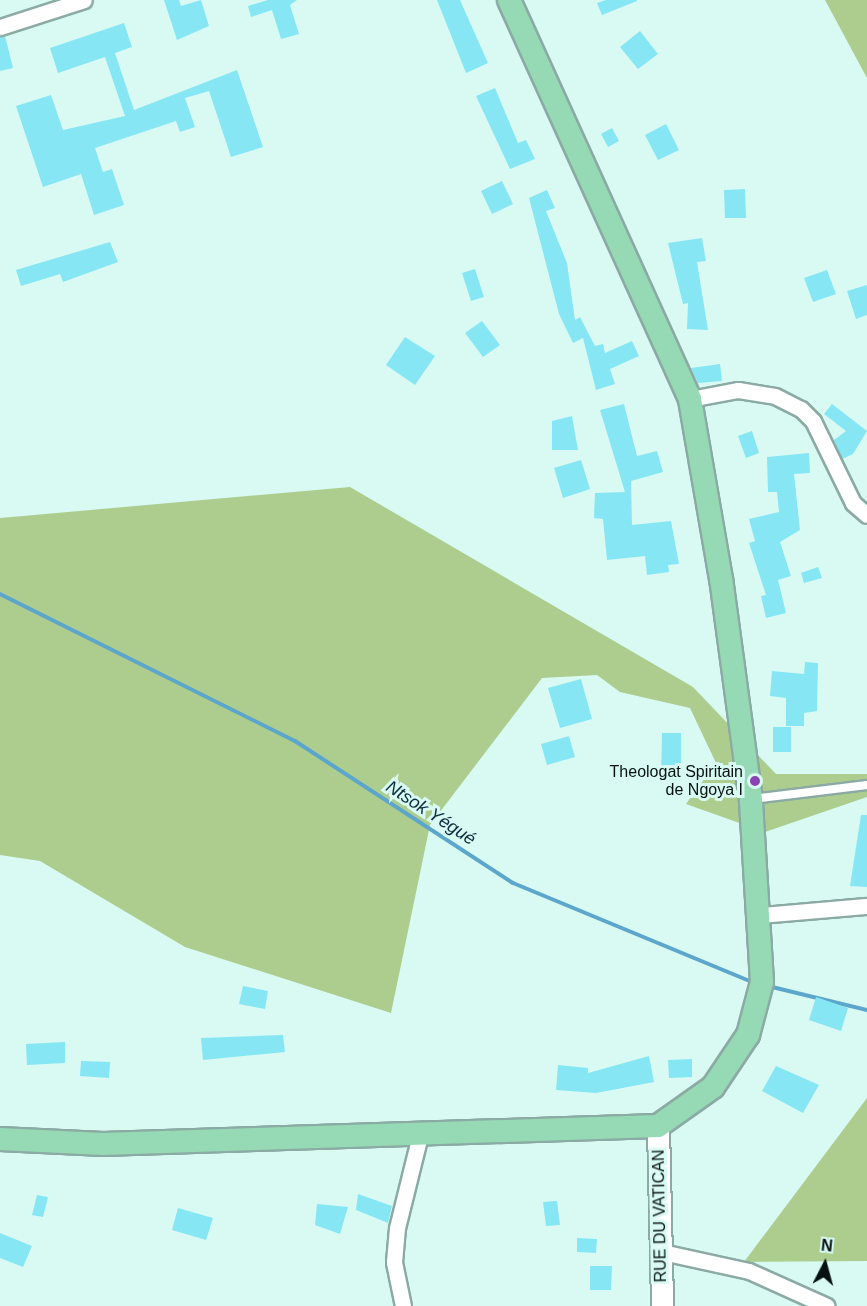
<!DOCTYPE html>
<meta charset="utf-8">
<style>
body{margin:0}
#map{position:relative;width:867px;height:1306px;overflow:hidden;background:#d9faf3;font-family:Arial,sans-serif}
div>[style]{position:absolute}
.forest>*{inset:0;background:#accd8e}
.stream>*{height:4px;margin:-2px;padding:0 2px;transform-origin:2px;border-radius:2px;background:#5ca6cc}
.building>*{inset:0;background:#86e6f4}
.roads{filter:drop-shadow(2px 0 #8baaa4) drop-shadow(-2px 0 #8baaa4) drop-shadow(0 2px #8baaa4) drop-shadow(0 -2px #8baaa4)}
.lane>*{height:8px;margin:-4px;padding:0 4px;transform-origin:4px;border-radius:4px;background:#fff}
.street>*{height:15px;margin:-7.5px;padding:0 7.5px;transform-origin:7.5px;border-radius:7.5px;background:#fff}
.secondary>*{height:21px;margin:-10.5px;padding:0 10.5px;transform-origin:10.5px;border-radius:10.5px;background:#fff}
.primary>*{height:22px;margin:-11px;padding:0 11px;transform-origin:11px;border-radius:11px;background:#95dab5}
.dots>*{width:16px;height:16px;translate:-50% -50%;box-sizing:border-box;border:3px solid #d9faf3;border-radius:50%}
span{translate:-50% -50%;white-space:nowrap;text-align:center;line-height:1.15;-webkit-text-stroke:6px #d9faf3;paint-order:stroke}
.poi-label{font-size:16px;color:#071210}
.right{translate:-100% -50%;text-align:right}
.street-label{font-size:16px;color:#071210}
.water-label{font-size:18px;color:#0c2e3f;font-style:italic}
.north{position:absolute;left:795px;top:1234px;width:60px;height:60px;-webkit-text-stroke:4px #d9faf3;paint-order:stroke;rotate:6deg;font-size:16px;font-weight:700;line-height:24px;text-align:center;color:#071210}
.north::after{content:'';display:block;margin:auto;width:21px;height:27px;background:#071210;clip-path:polygon(50% 0,100% 100%,50% 72%,0 100%)}
</style>
<div id="map">
<div class="forest">
<div style="clip-path:polygon(825px 0,867px 0,867px 78px)"></div>
<div style="clip-path:polygon(350px 487px,693px 687px,776px 774px,867px 774px,867px 797px,765px 832px,686px 804px,716px 763px,690px 708px,620px 692px,597px 675px,542px 678px,430px 825px,391px 1013px,185px 947px,40px 861px,0 855px,0 518px)"></div>
<div style="clip-path:polygon(867px 1098px,867px 1261px,744px 1262px)"></div>
</div>
<div class="stream">
<div style="left:0;top:594px;width:330px;rotate:26.5deg"></div>
<div style="left:295px;top:741px;width:260px;rotate:33.1deg"></div>
<div style="left:513px;top:883px;width:262px;rotate:22.5deg"></div>
<div style="left:768px;top:986px;width:102px;rotate:13.6deg"></div>
</div>
<div class="building">
<div style="clip-path:polygon(164px 0,179px 0,181px 6px,201px 0,209px 26px,177px 40px)"></div>
<div style="clip-path:polygon(268px 0,297px 0,290px 5px,299px 34px,281px 39px,272px 10px,251px 17px,248px 6px)"></div>
<div style="clip-path:polygon(437px 0,460px 0,488px 63px,466px 73px)"></div>
<div style="clip-path:polygon(606px 0,637px 0,637px 1px,602px 15px,597px 3px)"></div>
<div style="clip-path:polygon(124px 23px,132px 47px,115px 53px,134px 110px,237px 70px,263px 147px,231px 157px,209px 91px,185px 98px,195px 127px,180px 132px,176px 121px,95px 148px,103px 172px,112px 169px,124px 205px,94px 215px,81px 174px,43px 187px,16px 106px,51px 95px,63px 130px,125px 116px,105px 57px,58px 73px,50px 48px)"></div>
<div style="clip-path:polygon(640px 31px,658px 54px,638px 69px,620px 47px)"></div>
<div style="clip-path:polygon(5px 36px,13px 68px,0 71px,0 37px)"></div>
<div style="clip-path:polygon(495px 88px,518px 143px,526px 140px,535px 159px,510px 169px,476px 96px)"></div>
<div style="clip-path:polygon(666px 124px,679px 150px,658px 160px,645px 135px)"></div>
<div style="clip-path:polygon(612px 128px,619px 141px,608px 147px,601px 134px)"></div>
<div style="clip-path:polygon(502px 181px,513px 204px,492px 214px,481px 191px)"></div>
<div style="clip-path:polygon(745px 189px,746px 218px,725px 218px,724px 190px)"></div>
<div style="clip-path:polygon(547px 190px,555px 208px,546px 211px,567px 263px,575px 320px,580px 317px,595px 346px,603px 344px,605px 353px,632px 341px,639px 356px,610px 369px,615px 384px,596px 390px,583px 338px,573px 343px,559px 314px,529px 198px)"></div>
<div style="clip-path:polygon(702px 238px,706px 261px,697px 262px,708px 330px,687px 329px,688px 303px,683px 304px,668px 243px)"></div>
<div style="clip-path:polygon(110px 242px,118px 262px,63px 282px,60px 274px,21px 286px,16px 270px)"></div>
<div style="clip-path:polygon(475px 269px,484px 297px,471px 301px,462px 273px)"></div>
<div style="clip-path:polygon(827px 270px,836px 294px,813px 302px,804px 278px)"></div>
<div style="clip-path:polygon(867px 285px,867px 315px,856px 319px,847px 291px)"></div>
<div style="clip-path:polygon(482px 321px,500px 345px,483px 357px,465px 333px)"></div>
<div style="clip-path:polygon(405px 337px,435px 356px,415px 385px,386px 365px)"></div>
<div style="clip-path:polygon(720px 364px,722px 381px,698px 383px,691px 368px)"></div>
<div style="clip-path:polygon(624px 404px,637px 456px,657px 451px,663px 472px,631px 481px,632px 525px,671px 521px,679px 564px,668px 565px,669px 572px,647px 575px,645px 556px,607px 560px,603px 519px,594px 518px,595px 493px,625px 492px,600px 410px)"></div>
<div style="clip-path:polygon(832px 404px,867px 431px,853px 454px,842px 459px,834px 440px,846px 431px,824px 414px)"></div>
<div style="clip-path:polygon(572px 416px,578px 450px,552px 450px,552px 421px)"></div>
<div style="clip-path:polygon(752px 431px,759px 453px,746px 458px,738px 436px)"></div>
<div style="clip-path:polygon(809px 453px,810px 473px,794px 474px,800px 530px,780px 542px,791px 576px,778px 580px,786px 613px,766px 618px,761px 596px,766px 595px,749px 543px,755px 541px,749px 519px,779px 512px,777px 492px,768px 492px,767px 457px)"></div>
<div style="clip-path:polygon(581px 460px,590px 489px,563px 498px,554px 468px)"></div>
<div style="clip-path:polygon(818px 567px,822px 578px,804px 583px,801px 573px)"></div>
<div style="clip-path:polygon(805px 662px,818px 663px,817px 711px,804px 713px,804px 726px,786px 726px,786px 698px,770px 696px,772px 671px,804px 674px)"></div>
<div style="clip-path:polygon(581px 679px,592px 719px,560px 728px,548px 688px)"></div>
<div style="clip-path:polygon(773px 727px,791px 727px,791px 752px,773px 752px)"></div>
<div style="clip-path:polygon(662px 733px,681px 733px,681px 780px,661px 780px)"></div>
<div style="clip-path:polygon(569px 736px,575px 757px,547px 765px,541px 744px)"></div>
<div style="clip-path:polygon(861px 815px,867px 815px,867px 887px,850px 886px)"></div>
<div style="clip-path:polygon(243px 986px,268px 991px,265px 1009px,239px 1004px)"></div>
<div style="clip-path:polygon(816px 997px,848px 1008px,841px 1031px,809px 1020px)"></div>
<div style="clip-path:polygon(283px 1035px,285px 1052px,203px 1060px,201px 1038px)"></div>
<div style="clip-path:polygon(65px 1042px,65px 1063px,27px 1065px,26px 1044px)"></div>
<div style="clip-path:polygon(649px 1056px,654px 1082px,596px 1093px,556px 1090px,558px 1065px,588px 1068px,588px 1073px)"></div>
<div style="clip-path:polygon(692px 1059px,692px 1077px,669px 1078px,668px 1060px)"></div>
<div style="clip-path:polygon(81px 1061px,110px 1062px,109px 1078px,80px 1076px)"></div>
<div style="clip-path:polygon(776px 1066px,819px 1085px,803px 1113px,762px 1091px)"></div>
<div style="clip-path:polygon(358px 1194px,392px 1206px,388px 1223px,356px 1210px)"></div>
<div style="clip-path:polygon(37px 1195px,48px 1197px,43px 1217px,32px 1215px)"></div>
<div style="clip-path:polygon(557px 1201px,560px 1225px,546px 1226px,543px 1202px)"></div>
<div style="clip-path:polygon(317px 1204px,348px 1207px,340px 1234px,315px 1225px)"></div>
<div style="clip-path:polygon(178px 1208px,213px 1218px,206px 1240px,172px 1230px)"></div>
<div style="clip-path:polygon(0 1233px,32px 1246px,23px 1267px,0 1258px)"></div>
<div style="clip-path:polygon(577px 1238px,597px 1239px,596px 1253px,577px 1252px)"></div>
<div style="clip-path:polygon(590px 1266px,612px 1266px,611px 1290px,590px 1290px)"></div>
</div>
<div class="roads">
<div class="lane">
<div style="left:752px;top:799px;width:116px;rotate:-6.9deg"></div>
</div>
<div class="street">
<div style="left:0;top:27px;width:88px;rotate:-17.8deg"></div>
<div style="left:690px;top:399px;width:49px;rotate:-10.6deg"></div>
<div style="left:738px;top:390px;width:37px;rotate:9deg"></div>
<div style="left:775px;top:396px;width:29px;rotate:27deg"></div>
<div style="left:801px;top:409px;width:17px;rotate:45deg"></div>
<div style="left:813px;top:421px;width:91px;rotate:64deg"></div>
<div style="left:853px;top:503px;width:18px;rotate:41deg"></div>
<div style="left:761px;top:915px;width:106px;rotate:-4.9deg"></div>
<div style="left:662px;top:1252px;width:89px;rotate:12.3deg"></div>
<div style="left:749px;top:1271px;width:85px;rotate:24.2deg"></div>
<div style="left:403px;top:1306px;width:45px;rotate:-101.6deg"></div>
<div style="left:394px;top:1262px;width:34px;rotate:-85deg"></div>
<div style="left:397px;top:1228px;width:96px;rotate:-76.1deg"></div>
</div>
<div class="secondary">
<div style="left:658px;top:1126px;width:180px;rotate:88.7deg"></div>
</div>
<div class="primary">
<div style="left:0;top:1139px;width:103px;rotate:2.8deg"></div>
<div style="left:103px;top:1144px;width:555px;rotate:-1.86deg"></div>
<div style="left:658px;top:1126px;width:67px;rotate:-35.3deg"></div>
<div style="left:713px;top:1087px;width:63px;rotate:-56.1deg"></div>
<div style="left:748px;top:1035px;width:55px;rotate:-75.2deg"></div>
<div style="left:762px;top:982px;width:182px;rotate:-93.5deg"></div>
<div style="left:751px;top:800px;width:223px;rotate:-97.7deg"></div>
<div style="left:721px;top:579px;width:183px;rotate:-99.8deg"></div>
<div style="left:690px;top:399px;width:438px;rotate:-114.4deg"></div>
</div>
</div>
<div class="dots">
<div style="left:755px;top:781px;background:#8a43b6"></div>
</div>
<div class="poi-label">
<span class="right" style="left:743px;top:781px">Theologat Spiritain<br>de Ngoya I</span>
</div>
<div class="street-label">
<span style="left:660px;top:1216px;rotate:-91deg">RUE DU VATICAN</span>
</div>
<div class="water-label">
<span style="left:431px;top:813px;rotate:33deg">Ntsok Yégué</span>
</div>
<div class="north">N</div>
</div>
